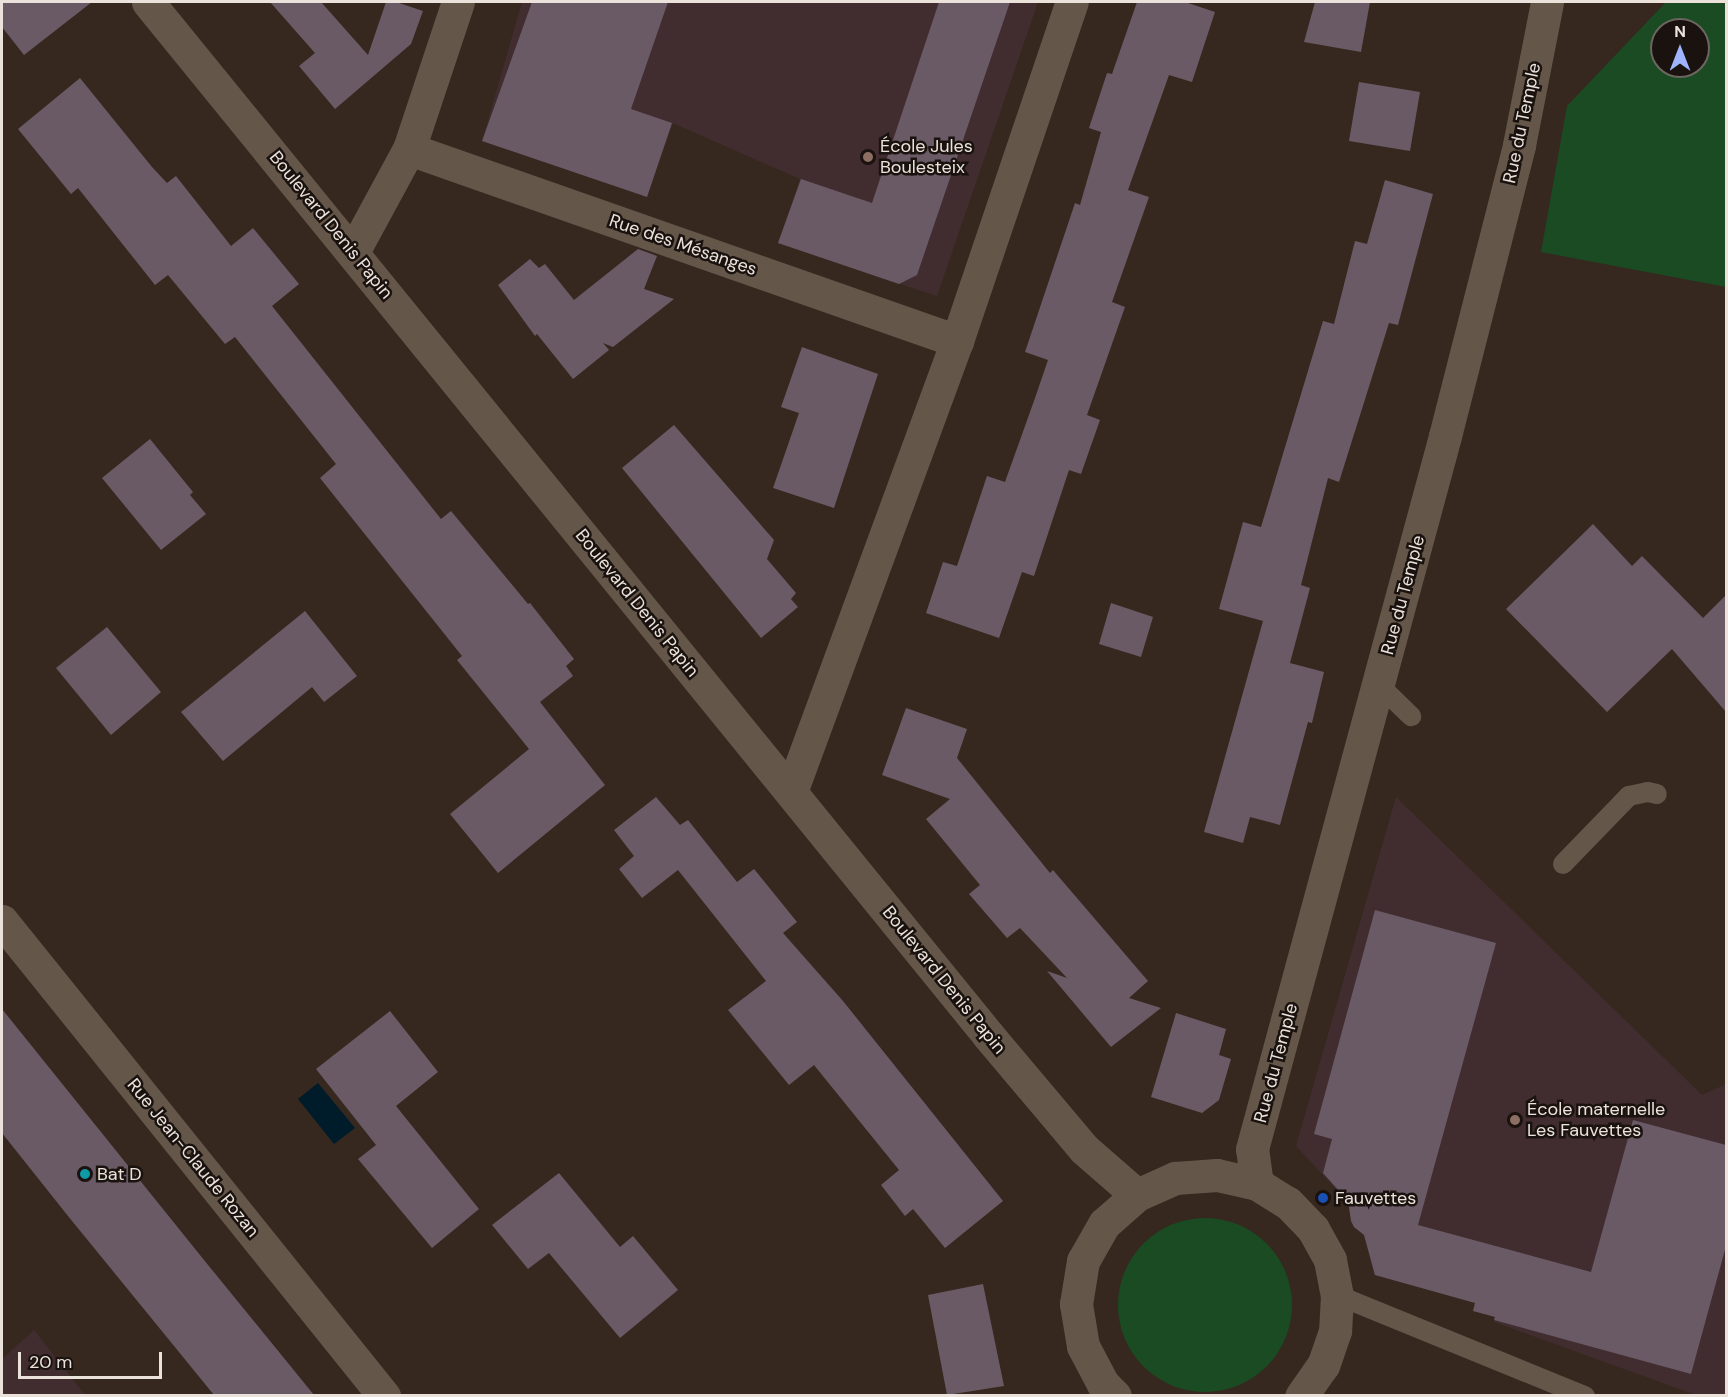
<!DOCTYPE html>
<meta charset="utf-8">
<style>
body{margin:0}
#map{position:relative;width:1728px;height:1397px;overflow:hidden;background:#36281e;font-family:"DM Sans",sans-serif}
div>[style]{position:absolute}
.education>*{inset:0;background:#412d30}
.green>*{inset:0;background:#1a4b23}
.round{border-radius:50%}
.water>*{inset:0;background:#001b2a}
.building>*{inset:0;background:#6a5a66}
.service>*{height:20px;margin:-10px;padding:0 10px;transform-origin:10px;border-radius:10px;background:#65564a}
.minor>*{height:33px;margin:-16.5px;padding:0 16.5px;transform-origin:16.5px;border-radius:16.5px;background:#65564a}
.dots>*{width:16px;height:16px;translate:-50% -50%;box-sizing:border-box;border:3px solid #19120e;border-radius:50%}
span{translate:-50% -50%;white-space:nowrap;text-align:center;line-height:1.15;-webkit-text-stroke:5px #19120e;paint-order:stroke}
.street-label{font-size:18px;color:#ebe2db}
.poi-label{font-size:18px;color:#ebe2db}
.left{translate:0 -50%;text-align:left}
.frame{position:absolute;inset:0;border:3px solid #ebe2db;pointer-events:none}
.north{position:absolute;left:1650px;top:18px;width:60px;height:60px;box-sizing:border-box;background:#19120e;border:2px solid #6d6560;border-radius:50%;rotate:0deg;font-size:16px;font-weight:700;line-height:24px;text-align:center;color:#ebe2db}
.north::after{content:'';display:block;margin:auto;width:21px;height:27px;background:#a0b3fd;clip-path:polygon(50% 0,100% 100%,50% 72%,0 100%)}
.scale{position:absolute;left:18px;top:1352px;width:144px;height:27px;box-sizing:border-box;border:3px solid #ebe2db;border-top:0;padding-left:8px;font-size:18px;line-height:21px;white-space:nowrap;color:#ebe2db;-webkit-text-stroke:4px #19120e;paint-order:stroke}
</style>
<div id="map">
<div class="education">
<div style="clip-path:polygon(522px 2px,1038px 2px,937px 296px,778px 243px,800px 179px,673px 123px,649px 191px,596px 173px,595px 179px,482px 141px)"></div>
<div style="clip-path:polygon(1396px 797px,1702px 1095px,1726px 1084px,1726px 1395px,1696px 1395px,1494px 1322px,1497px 1311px,1485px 1314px,1473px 1311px,1476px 1297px,1412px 1279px,1411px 1285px,1374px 1275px,1364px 1233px,1354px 1227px,1348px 1202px,1296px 1146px)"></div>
<div style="clip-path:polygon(34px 1330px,85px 1395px,2px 1395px,2px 1359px)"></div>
</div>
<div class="green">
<div style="clip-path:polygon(evenodd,1666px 2px,1726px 2px,1726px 287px,1541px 252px,1567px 106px,1666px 2px,1662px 30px,1698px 30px,1698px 66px,1662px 66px,1662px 30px)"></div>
<div class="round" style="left:1118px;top:1218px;width:174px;height:174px"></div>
</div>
<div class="water">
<div style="clip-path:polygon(318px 1083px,355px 1128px,334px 1144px,298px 1099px)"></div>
</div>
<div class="building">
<div style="clip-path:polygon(2px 2px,92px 2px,24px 55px,2px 27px)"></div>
<div style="clip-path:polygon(270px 2px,321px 2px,368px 55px,386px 2px,396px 2px,423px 11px,411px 44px,335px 109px,299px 66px,315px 53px)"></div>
<div style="clip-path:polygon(532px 2px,668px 2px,631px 109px,672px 123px,647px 197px,482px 141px)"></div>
<div style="clip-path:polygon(939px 2px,1010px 2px,917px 275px,899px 284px,778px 243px,801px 179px,872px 203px)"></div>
<div style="clip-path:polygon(1137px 2px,1185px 2px,1215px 12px,1192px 82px,1169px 75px,1128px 190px,1149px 197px,1112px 302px,1125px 307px,1087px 415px,1100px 420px,1081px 474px,1069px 470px,1034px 576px,1022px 572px,999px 638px,926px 613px,943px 562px,957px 566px,987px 476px,1005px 482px,1035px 398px,1048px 360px,1025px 352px,1075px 203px,1080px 205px,1101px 132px,1089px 128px,1107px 73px,1112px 74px)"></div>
<div style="clip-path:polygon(1315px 2px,1370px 2px,1361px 52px,1304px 42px)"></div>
<div style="clip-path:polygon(80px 78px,152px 167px,167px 183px,176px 176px,231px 246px,253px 228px,299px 284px,272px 306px,441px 519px,451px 511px,528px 604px,530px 603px,574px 659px,566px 666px,573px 676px,540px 702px,605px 785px,498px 873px,450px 814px,529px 749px,457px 660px,462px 656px,320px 478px,336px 464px,235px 337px,225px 344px,168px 275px,155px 285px,78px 188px,71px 194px,18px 129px)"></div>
<div style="clip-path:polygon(1359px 82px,1420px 92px,1410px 151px,1349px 141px)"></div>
<div style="clip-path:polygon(1385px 180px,1433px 194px,1398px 325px,1389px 323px,1339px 482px,1328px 478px,1301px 585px,1310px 588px,1290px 663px,1324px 672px,1312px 723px,1308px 722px,1280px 825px,1250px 817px,1243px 843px,1204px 832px,1263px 621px,1219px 609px,1243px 522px,1261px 527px,1323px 321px,1334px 324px,1355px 241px,1367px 244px)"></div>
<div style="clip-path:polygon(638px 249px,657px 256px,644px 289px,674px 299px,613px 347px,603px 343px,609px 350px,573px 379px,537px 334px,535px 336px,498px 285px,530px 259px,539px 268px,545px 264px,574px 300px)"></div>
<div style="clip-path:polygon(802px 347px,878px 374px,834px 508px,773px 488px,799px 413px,781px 407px)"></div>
<div style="clip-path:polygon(674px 425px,774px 540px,767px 559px,796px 593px,791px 599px,798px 607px,761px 638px,622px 468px)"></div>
<div style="clip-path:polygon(150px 439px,193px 492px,190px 495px,206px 514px,161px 550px,102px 478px)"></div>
<div style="clip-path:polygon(1593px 524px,1632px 566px,1642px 556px,1703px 618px,1726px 595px,1726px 712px,1672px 649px,1607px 712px,1506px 609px)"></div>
<div style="clip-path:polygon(1111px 603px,1153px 617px,1141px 657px,1099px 644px)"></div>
<div style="clip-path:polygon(305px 611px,357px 676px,324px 702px,312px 687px,223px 761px,181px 712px)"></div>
<div style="clip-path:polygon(107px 627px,161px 692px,111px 735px,56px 668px)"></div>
<div style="clip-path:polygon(906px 708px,967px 729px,957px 758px,1050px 873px,1053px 870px,1148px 981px,1129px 998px,1161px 1008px,1111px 1047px,1047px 971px,1067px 978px,1020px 928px,1007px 938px,969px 894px,980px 885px,926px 819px,950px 799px,882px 775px)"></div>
<div style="clip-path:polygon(656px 797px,680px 825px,688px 820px,737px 882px,754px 869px,797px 922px,783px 933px,843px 1001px,1003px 1201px,945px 1248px,913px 1209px,905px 1216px,881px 1185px,899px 1170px,814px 1065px,789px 1085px,728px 1010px,766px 981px,678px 870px,642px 898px,619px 869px,634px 856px,614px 830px)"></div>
<div style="clip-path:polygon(1375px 910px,1496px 943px,1418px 1225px,1591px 1272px,1633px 1120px,1726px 1145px,1726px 1246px,1691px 1374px,1494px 1320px,1495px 1317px,1473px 1311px,1475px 1303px,1375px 1275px,1364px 1235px,1354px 1227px,1351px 1221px,1348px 1201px,1323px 1173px,1332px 1139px,1314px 1134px)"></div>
<div style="clip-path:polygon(2px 1009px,204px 1260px,314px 1395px,214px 1395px,68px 1216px,2px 1133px)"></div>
<div style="clip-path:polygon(390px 1011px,438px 1072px,396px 1106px,479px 1209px,432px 1248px,358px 1159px,376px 1145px,316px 1069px)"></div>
<div style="clip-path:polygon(1176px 1013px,1226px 1029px,1219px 1055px,1231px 1059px,1219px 1100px,1202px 1113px,1151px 1097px)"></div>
<div style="clip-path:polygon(559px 1173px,620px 1247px,633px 1236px,678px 1290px,620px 1338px,549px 1253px,528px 1269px,492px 1225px)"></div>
<div style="clip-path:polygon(983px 1284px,1004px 1386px,947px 1395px,928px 1295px)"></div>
</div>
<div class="service">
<div style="left:1379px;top:685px;width:45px;rotate:44.1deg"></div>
<div style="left:1563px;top:864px;width:95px;rotate:-45.9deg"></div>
<div style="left:1629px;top:796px;width:19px;rotate:-12deg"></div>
<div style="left:1648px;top:792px;width:9px;rotate:13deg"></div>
<div style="left:1337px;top:1295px;width:268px;rotate:22.2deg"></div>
</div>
<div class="minor">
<div style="left:148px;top:2px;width:1331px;rotate:50.88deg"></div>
<div style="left:988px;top:1035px;width:149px;rotate:49.9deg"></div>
<div style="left:1084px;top:1149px;width:70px;rotate:41deg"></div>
<div style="left:409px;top:149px;width:581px;rotate:19.31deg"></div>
<div style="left:353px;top:252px;width:117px;rotate:-61.5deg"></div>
<div style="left:409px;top:149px;width:155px;rotate:-71.6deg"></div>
<div style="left:791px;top:792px;width:481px;rotate:-69.8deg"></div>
<div style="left:957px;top:341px;width:358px;rotate:-71.3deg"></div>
<div style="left:2px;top:921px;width:610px;rotate:51.19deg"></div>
<div style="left:1257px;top:1184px;width:35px;rotate:-98deg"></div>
<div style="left:1252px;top:1149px;width:739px;rotate:-74.85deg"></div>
<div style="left:1445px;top:436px;width:300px;rotate:-75.7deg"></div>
<div style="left:1519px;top:145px;width:146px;rotate:-78.9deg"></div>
<div style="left:1115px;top:1396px;width:17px;rotate:-135deg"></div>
<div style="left:1103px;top:1384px;width:43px;rotate:-117.8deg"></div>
<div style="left:1083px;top:1346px;width:43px;rotate:-99.5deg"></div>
<div style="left:1076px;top:1304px;width:44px;rotate:-80.8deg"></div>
<div style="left:1083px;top:1261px;width:43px;rotate:-60.4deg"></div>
<div style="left:1104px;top:1224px;width:44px;rotate:-41.3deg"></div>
<div style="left:1137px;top:1195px;width:42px;rotate:-24.1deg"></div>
<div style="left:1175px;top:1178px;width:42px;rotate:-4.1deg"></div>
<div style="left:1217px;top:1175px;width:41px;rotate:12.7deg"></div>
<div style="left:1257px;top:1184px;width:36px;rotate:32deg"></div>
<div style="left:1288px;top:1203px;width:36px;rotate:46deg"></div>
<div style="left:1313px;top:1229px;width:35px;rotate:61deg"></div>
<div style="left:1330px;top:1260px;width:36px;rotate:79deg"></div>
<div style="left:1337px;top:1295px;width:36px;rotate:93deg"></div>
<div style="left:1335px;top:1331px;width:36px;rotate:109deg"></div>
<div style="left:1323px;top:1365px;width:38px;rotate:125deg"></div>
</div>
<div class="dots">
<div style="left:868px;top:157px;background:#8d6e63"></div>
<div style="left:1515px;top:1120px;background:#8d6e63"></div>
<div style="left:85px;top:1174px;background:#0f9aa8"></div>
<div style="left:1323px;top:1198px;background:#1a4fb4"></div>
</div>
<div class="street-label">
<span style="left:1522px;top:123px;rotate:-78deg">Rue du Temple</span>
<span style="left:331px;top:225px;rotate:51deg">Boulevard Denis Papin</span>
<span style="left:683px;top:245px;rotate:19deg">Rue des Mésanges</span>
<span style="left:1403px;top:595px;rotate:-75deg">Rue du Temple</span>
<span style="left:637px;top:603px;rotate:51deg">Boulevard Denis Papin</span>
<span style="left:944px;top:980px;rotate:51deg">Boulevard Denis Papin</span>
<span style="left:1276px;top:1063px;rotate:-75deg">Rue du Temple</span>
<span style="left:193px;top:1158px;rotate:51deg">Rue Jean-Claude Rozan</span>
</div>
<div class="poi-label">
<span class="left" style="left:880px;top:157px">École Jules<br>Boulesteix</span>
<span class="left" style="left:1527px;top:1120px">École maternelle<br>Les Fauvettes</span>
<span class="left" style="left:97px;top:1174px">Bat D</span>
<span class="left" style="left:1335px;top:1198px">Fauvettes</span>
</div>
<div class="frame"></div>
<div class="north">N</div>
<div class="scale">20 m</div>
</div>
